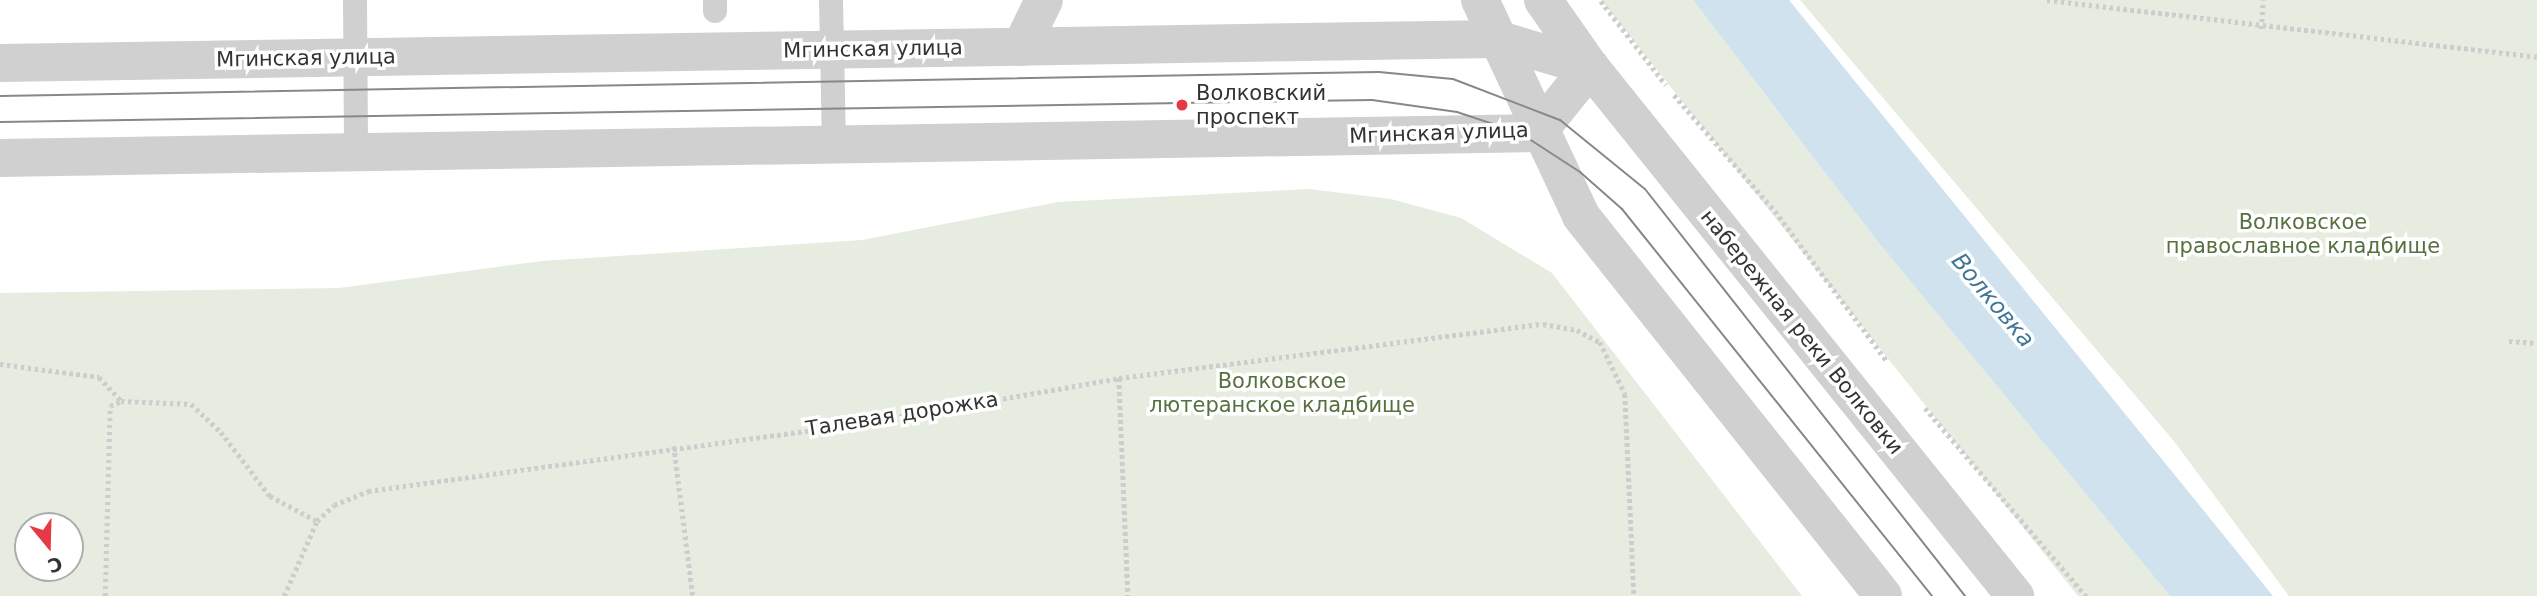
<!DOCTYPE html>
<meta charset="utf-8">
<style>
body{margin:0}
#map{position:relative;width:2537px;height:596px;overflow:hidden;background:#fff;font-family:"DejaVu Sans",sans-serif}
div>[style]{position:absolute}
.green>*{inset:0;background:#e6ecdf}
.water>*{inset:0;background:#cfe2ee}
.path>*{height:4.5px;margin-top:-2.25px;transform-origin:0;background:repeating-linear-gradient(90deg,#cdcdcd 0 3.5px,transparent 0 7px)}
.service>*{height:24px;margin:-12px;padding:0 12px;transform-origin:12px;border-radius:12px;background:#d0d0d0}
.tertiary>*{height:38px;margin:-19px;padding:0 19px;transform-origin:19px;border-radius:19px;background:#d0d0d0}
.tram>*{height:2px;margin:-1px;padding:0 1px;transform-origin:1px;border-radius:1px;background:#888}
.dots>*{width:19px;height:19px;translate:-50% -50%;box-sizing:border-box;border:4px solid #fff;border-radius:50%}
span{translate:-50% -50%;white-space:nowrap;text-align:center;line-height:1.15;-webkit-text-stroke:7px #fff;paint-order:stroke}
.street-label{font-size:21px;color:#333}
.poi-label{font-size:21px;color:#333}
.left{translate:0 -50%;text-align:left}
.park-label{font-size:21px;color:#56703f}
.water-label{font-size:23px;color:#3f7597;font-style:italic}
.north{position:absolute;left:14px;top:512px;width:70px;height:70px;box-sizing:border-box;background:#fff;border:2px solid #adadad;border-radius:50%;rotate:161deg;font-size:19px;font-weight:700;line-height:28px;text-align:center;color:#333}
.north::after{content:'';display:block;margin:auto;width:24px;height:32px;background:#e63946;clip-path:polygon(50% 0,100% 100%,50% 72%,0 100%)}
</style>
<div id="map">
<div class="green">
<div style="clip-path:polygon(1601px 0,1693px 0,1878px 242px,2170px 596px,2078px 596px)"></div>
<div style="clip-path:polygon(1800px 0,2537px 0,2537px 596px,2289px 596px,2173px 440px)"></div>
<div style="clip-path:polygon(evenodd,1309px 189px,1391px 199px,1461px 218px,1552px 273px,1802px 596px,0 596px,0 293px,339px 288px,542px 261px,862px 240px,1058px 202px,1309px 189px,28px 526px,70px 526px,70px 568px,28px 568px,28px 526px)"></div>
</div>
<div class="water">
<div style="clip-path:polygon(1693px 0,1789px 0,2273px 596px,2170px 596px,1878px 242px)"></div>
</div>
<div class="path">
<div style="left:2047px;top:0;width:493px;rotate:6.6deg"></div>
<div style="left:1601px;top:1px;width:106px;rotate:52.3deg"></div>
<div style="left:2261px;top:29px;width:29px;rotate:-86deg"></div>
<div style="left:1674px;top:95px;width:154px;rotate:49deg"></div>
<div style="left:1775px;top:211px;width:187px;rotate:53.3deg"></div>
<div style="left:2509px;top:341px;width:28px;rotate:4deg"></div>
<div style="left:0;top:364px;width:100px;rotate:7.5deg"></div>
<div style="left:99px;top:377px;width:33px;rotate:47deg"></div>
<div style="left:1119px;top:378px;width:218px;rotate:87.6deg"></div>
<div style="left:1925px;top:408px;width:248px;rotate:49.4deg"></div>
<div style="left:674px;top:446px;width:151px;rotate:82.8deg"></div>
<div style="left:105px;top:596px;width:190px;rotate:-88.5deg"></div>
<div style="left:110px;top:406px;width:12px;rotate:-24deg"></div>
<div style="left:121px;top:401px;width:70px;rotate:2.5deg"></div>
<div style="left:191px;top:404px;width:41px;rotate:43deg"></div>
<div style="left:221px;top:432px;width:81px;rotate:52.6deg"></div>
<div style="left:270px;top:496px;width:53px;rotate:28deg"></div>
<div style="left:284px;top:596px;width:82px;rotate:-66.3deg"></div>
<div style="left:317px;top:521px;width:23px;rotate:-43deg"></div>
<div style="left:334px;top:505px;width:37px;rotate:-22deg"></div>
<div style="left:368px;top:491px;width:502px;rotate:-7.79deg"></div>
<div style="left:865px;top:423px;width:258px;rotate:-10deg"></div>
<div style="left:1119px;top:378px;width:427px;rotate:-7.3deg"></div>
<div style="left:1543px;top:324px;width:35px;rotate:10deg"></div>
<div style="left:1577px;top:330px;width:26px;rotate:28deg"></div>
<div style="left:1600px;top:342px;width:58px;rotate:64.3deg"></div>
<div style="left:1625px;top:394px;width:202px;rotate:87.4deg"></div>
</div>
<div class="service">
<div style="left:355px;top:0;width:152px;rotate:89.6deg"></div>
<div style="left:715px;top:0;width:11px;rotate:90deg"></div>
<div style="left:831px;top:0;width:144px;rotate:88.8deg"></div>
</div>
<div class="tertiary">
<div style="left:1480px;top:0;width:238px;rotate:64.9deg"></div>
<div style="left:1581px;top:216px;width:485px;rotate:51.5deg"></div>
<div style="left:1543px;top:0;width:82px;rotate:55deg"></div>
<div style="left:1590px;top:67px;width:679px;rotate:51.22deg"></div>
<div style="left:1021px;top:47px;width:52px;rotate:-63.9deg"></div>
<div style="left:0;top:63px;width:1496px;rotate:-0.92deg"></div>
<div style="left:1496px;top:39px;width:98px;rotate:16.6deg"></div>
<div style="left:0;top:158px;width:1537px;rotate:-0.93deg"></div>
<div style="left:1537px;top:133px;width:85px;rotate:-51.2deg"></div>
</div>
<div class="tram">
<div style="left:0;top:96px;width:1379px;rotate:-1deg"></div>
<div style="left:1379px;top:72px;width:74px;rotate:5.4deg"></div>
<div style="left:1453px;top:79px;width:115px;rotate:21deg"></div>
<div style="left:1560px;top:120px;width:109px;rotate:39.1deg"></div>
<div style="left:1645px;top:189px;width:518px;rotate:51.82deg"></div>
<div style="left:0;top:122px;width:1372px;rotate:-0.92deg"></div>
<div style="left:1372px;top:100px;width:86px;rotate:8deg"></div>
<div style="left:1457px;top:112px;width:66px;rotate:18.4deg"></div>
<div style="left:1520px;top:133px;width:72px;rotate:33deg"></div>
<div style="left:1580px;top:172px;width:56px;rotate:41.4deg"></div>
<div style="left:1622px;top:209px;width:496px;rotate:51.3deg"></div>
</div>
<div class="dots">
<div style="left:1182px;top:105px;background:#e63946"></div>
</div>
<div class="street-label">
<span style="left:873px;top:49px;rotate:-1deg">Мгинская улица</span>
<span style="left:306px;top:58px;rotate:-1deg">Мгинская улица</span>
<span style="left:1439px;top:133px;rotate:-2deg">Мгинская улица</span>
<span style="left:1802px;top:332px;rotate:51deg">набережная реки Волковки</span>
<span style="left:902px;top:414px;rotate:-9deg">Талевая дорожка</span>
</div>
<div class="poi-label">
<span class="left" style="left:1196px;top:105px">Волковский<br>проспект</span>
</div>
<div class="park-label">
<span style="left:2303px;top:234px">Волковское<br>православное кладбище</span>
<span style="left:1282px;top:393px">Волковское<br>лютеранское кладбище</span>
</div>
<div class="water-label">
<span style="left:1993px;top:300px;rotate:50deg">Волковка</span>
</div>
<div class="north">С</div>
</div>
